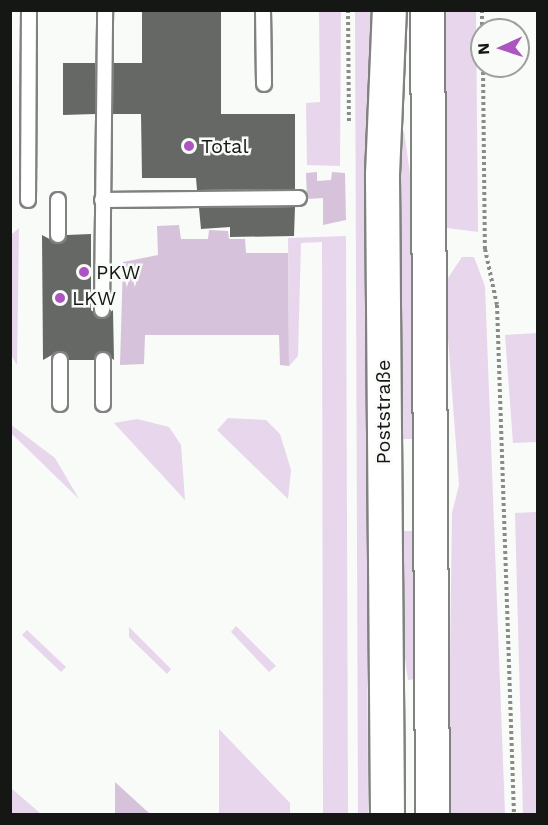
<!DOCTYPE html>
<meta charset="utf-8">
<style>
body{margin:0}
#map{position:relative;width:548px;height:825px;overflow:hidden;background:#f8fbf7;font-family:"Work Sans",sans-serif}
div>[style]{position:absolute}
.green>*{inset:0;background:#e8d6ec}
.forest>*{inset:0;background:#d6c2db}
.building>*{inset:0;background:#656865}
.path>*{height:4px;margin-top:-2px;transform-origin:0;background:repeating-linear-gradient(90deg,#898b88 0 3px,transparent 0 6px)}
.roads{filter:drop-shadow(2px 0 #7f827e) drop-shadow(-2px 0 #7f827e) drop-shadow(0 2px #7f827e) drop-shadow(0 -2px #7f827e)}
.service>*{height:14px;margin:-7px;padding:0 7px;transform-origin:7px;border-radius:7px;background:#fff}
.tertiary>*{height:33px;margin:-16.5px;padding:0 16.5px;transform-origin:16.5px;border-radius:16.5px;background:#fff}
.dots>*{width:16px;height:16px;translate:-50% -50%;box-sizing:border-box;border:3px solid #f8fbf7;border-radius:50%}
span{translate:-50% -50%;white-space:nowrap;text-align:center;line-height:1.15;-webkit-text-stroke:5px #f8fbf7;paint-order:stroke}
.poi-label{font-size:20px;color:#151715}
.left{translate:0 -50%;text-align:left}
.street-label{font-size:20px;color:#151715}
.frame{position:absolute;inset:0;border:12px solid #151715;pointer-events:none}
.north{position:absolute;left:470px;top:18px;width:60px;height:60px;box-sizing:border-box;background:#f8fbf7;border:2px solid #9da09d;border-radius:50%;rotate:267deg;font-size:16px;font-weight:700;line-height:24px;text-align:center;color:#151715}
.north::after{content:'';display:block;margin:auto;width:21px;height:27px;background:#ac54c0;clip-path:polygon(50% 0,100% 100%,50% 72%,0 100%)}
</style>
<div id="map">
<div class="green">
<div style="clip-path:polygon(319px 11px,341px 11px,340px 166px,307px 165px,306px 103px,320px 102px)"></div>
<div style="clip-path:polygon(355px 11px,381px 11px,366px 222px,368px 814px,358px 814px)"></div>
<div style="clip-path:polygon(445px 11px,476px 11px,478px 232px,447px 228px)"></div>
<div style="clip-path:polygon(404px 131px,412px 188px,412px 439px,400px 439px,398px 132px)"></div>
<div style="clip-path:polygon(19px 228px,17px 365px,11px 355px,11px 281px,12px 234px)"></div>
<div style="clip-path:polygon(346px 236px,348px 814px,323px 814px,322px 242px,301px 243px,298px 356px,289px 366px,288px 238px)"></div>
<div style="clip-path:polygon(462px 257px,474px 257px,485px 286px,505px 814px,448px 814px,452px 513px,459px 485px,444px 284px)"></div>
<div style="clip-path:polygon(537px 333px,537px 442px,513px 443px,505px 335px)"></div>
<div style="clip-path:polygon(228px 418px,266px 420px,280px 434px,291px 470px,288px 499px,217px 430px)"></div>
<div style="clip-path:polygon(137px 419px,169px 427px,181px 445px,185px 500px,114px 423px)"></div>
<div style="clip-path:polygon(10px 424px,55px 458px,79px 499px,11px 433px)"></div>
<div style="clip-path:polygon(537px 512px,538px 814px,523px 814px,515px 513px)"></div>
<div style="clip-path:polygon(400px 531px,414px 531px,415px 679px,408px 680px,401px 630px)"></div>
<div style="clip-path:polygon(236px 626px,276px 666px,269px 672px,231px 632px)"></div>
<div style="clip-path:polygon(129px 627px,171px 669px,167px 674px,129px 637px)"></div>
<div style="clip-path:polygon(27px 630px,66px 667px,61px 672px,22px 635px)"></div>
<div style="clip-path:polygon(219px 729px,290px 803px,290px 814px,219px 814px)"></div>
<div style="clip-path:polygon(11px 788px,41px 814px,11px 814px)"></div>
</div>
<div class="forest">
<div style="clip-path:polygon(317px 172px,317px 181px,331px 180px,332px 172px,345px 173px,346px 220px,323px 225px,323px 198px,307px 199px,306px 173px)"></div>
<div style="clip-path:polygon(179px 225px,181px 239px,208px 239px,209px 230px,228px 231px,229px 239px,245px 239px,246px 253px,288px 253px,289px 366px,280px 365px,279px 335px,145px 335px,144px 364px,120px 365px,123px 262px,158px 255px,157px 226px)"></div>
<div style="clip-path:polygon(115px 782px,150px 814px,115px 814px)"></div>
</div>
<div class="building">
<div style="clip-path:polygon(142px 10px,221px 10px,221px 114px,295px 114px,295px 189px,197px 190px,196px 178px,142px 178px,141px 114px,113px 114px,113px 63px,142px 63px)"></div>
<div style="clip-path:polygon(63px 63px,95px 63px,95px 114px,63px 115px)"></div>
<div style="clip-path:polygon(295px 207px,294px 236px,230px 237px,230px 227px,201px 229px,199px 208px)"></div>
<div style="clip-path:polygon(91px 234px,91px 310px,102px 319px,113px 310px,114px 360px,102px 351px,94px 360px,69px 360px,59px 351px,43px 360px,42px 235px,59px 244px,67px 235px)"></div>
</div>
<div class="path">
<div style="left:348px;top:10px;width:114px;rotate:89.5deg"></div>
<div style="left:482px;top:10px;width:23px;rotate:90deg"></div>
<div style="left:483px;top:66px;width:183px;rotate:89.4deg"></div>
<div style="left:485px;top:249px;width:57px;rotate:77.9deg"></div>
<div style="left:497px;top:305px;width:509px;rotate:88.09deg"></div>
</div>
<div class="roads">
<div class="service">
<div style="left:263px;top:10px;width:74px;rotate:89.2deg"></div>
<div style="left:28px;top:200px;width:190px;rotate:-89.7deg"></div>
<div style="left:102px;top:200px;width:197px;rotate:-0.6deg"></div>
<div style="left:58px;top:235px;width:35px;rotate:-90deg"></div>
<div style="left:102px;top:310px;width:300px;rotate:-89.4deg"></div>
<div style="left:60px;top:360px;width:44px;rotate:90deg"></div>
<div style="left:103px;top:360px;width:44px;rotate:90deg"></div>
</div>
<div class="tertiary">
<div style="left:427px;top:10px;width:804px;rotate:89.64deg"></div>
<div style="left:387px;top:814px;width:640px;rotate:-90.45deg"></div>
<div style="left:382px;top:174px;width:164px;rotate:-87.6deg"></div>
</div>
</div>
<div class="dots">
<div style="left:189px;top:146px;background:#ac54c0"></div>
<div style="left:84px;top:272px;background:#ac54c0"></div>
<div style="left:60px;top:298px;background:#ac54c0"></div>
</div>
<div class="poi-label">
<span class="left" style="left:201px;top:146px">Total</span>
<span class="left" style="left:96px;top:272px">PKW</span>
<span class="left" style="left:72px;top:298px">LKW</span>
</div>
<div class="street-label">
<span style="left:383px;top:412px;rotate:-90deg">Poststraße</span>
</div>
<div class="frame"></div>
<div class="north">N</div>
</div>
